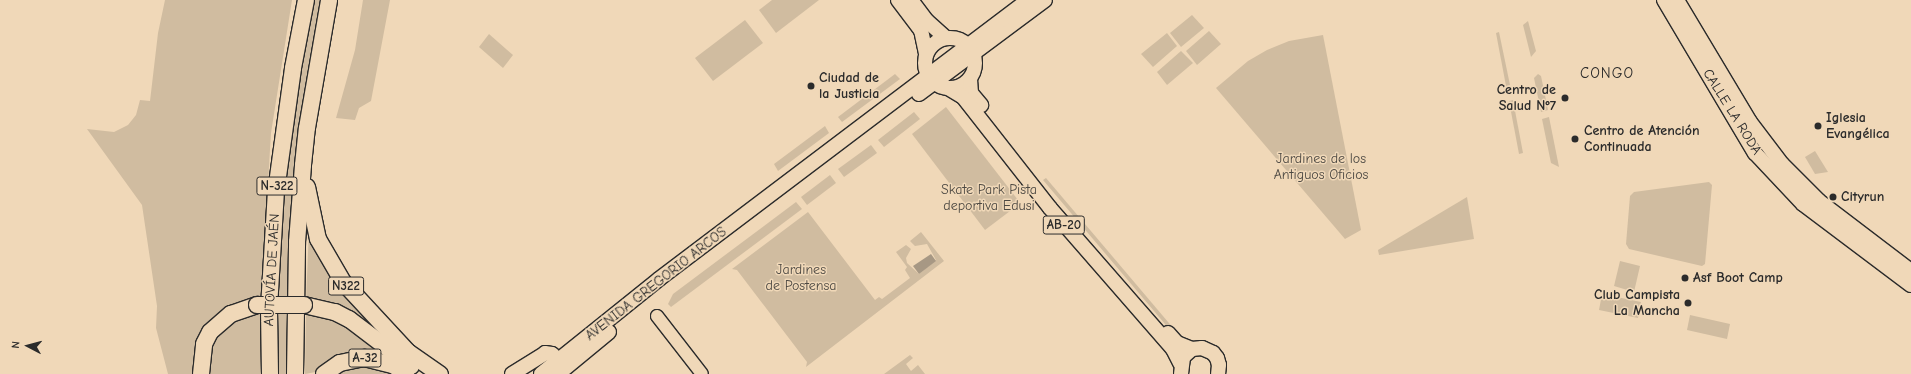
<!DOCTYPE html>
<meta charset="utf-8">
<style>
body{margin:0}
#map{position:relative;width:1911px;height:374px;overflow:hidden;background:#f0d8b8;font-family:"Comic Neue",sans-serif}
div>[style]{position:absolute}
.green>*{inset:0;background:#d0bca0}
.water>*{inset:0;background:#a79884}
.roads{filter:drop-shadow(1px 0 #2b2b2b) drop-shadow(-1px 0 #2b2b2b) drop-shadow(0 1px #2b2b2b) drop-shadow(0 -1px #2b2b2b)}
.secondary>*{height:12px;margin:-6px;padding:0 6px;transform-origin:6px;border-radius:6px;background:#f0d8b8}
.primary>*{height:14px;margin:-7px;padding:0 7px;transform-origin:7px;border-radius:7px;background:#f0d8b8}
.primary>.ring{margin:-7px;padding:0;box-sizing:content-box;background:none;border:14px solid #f0d8b8;border-radius:50%}
.highway>*{height:16px;margin:-8px;padding:0 8px;transform-origin:8px;border-radius:8px;background:#f0d8b8}
.bridges{filter:drop-shadow(1px 0 #2b2b2b) drop-shadow(-1px 0 #2b2b2b) drop-shadow(0 1px #2b2b2b) drop-shadow(0 -1px #2b2b2b)}
.highway-bridge>*{height:16px;margin:-8px;padding:0 8px;transform-origin:8px;border-radius:8px;background:#f0d8b8}
.dots>*{width:11px;height:11px;translate:-50% -50%;box-sizing:border-box;border:2px solid #f0d8b8;border-radius:50%}
span{translate:-50% -50%;white-space:nowrap;text-align:center;line-height:1.15;-webkit-text-stroke:3px #f0d8b8;paint-order:stroke}
.shield-label span{padding:1px 3px;background:#f0d8b8;border:1px solid;border-radius:3px;-webkit-text-stroke-width:0}
.shield-label{font-size:13px;color:#2b2b2b;font-weight:700}
.poi-label{font-size:14px;color:#2b2b2b;font-weight:700}
.left{translate:0 -50%;text-align:left}
.right{translate:-100% -50%;text-align:right}
.street-label{font-size:14px;color:#2b2b2b}
.park-label{font-size:14px;color:#4c4842}
.neighbourhood-label{font-size:15px;color:#2b2b2b;letter-spacing:1px}
.north{position:absolute;left:8px;top:326px;width:40px;height:40px;-webkit-text-stroke:3px #f0d8b8;paint-order:stroke;rotate:276deg;font-size:11px;font-weight:700;line-height:16px;text-align:center;color:#2b2b2b}
.north::after{content:'';display:block;margin:auto;width:14px;height:18px;background:#2b2b2b;clip-path:polygon(50% 0,100% 100%,50% 72%,0 100%)}
</style>
<div id="map">
<div class="green">
<div style="clip-path:polygon(165px 0,292px 0,271px 133px,261px 300px,225px 310px,196px 374px,168px 374px,156px 328px,157px 306px,142px 205px,87px 129px,114px 132px,128px 125px,136px 115px,140px 100px,150px 101px,158px 33px)"></div>
<div style="clip-path:polygon(311px 0,323px 0,289px 301px,277px 301px,288px 145px)"></div>
<div style="clip-path:polygon(363px 0,390px 0,371px 101px,359px 108px,355px 120px,336px 118px,355px 50px)"></div>
<div style="clip-path:polygon(772px 0,819px 0,776px 33px,759px 10px)"></div>
<div style="clip-path:polygon(1192px 15px,1204px 28px,1181px 47px,1170px 33px)"></div>
<div style="clip-path:polygon(745px 20px,763px 43px,713px 81px,695px 58px)"></div>
<div style="clip-path:polygon(1528px 21px,1536px 51px,1531px 57px,1523px 25px)"></div>
<div style="clip-path:polygon(1209px 31px,1221px 44px,1197px 65px,1186px 51px)"></div>
<div style="clip-path:polygon(1499px 32px,1510px 85px,1506px 86px,1496px 33px)"></div>
<div style="clip-path:polygon(1167px 33px,1177px 46px,1153px 67px,1141px 54px)"></div>
<div style="clip-path:polygon(489px 34px,513px 55px,503px 68px,479px 47px)"></div>
<div style="clip-path:polygon(1323px 35px,1361px 230px,1345px 239px,1216px 88px,1248px 61px,1267px 50px,1289px 41px)"></div>
<div style="clip-path:polygon(1181px 51px,1193px 63px,1167px 85px,1157px 72px)"></div>
<div style="clip-path:polygon(895px 74px,900px 79px,842px 122px,838px 117px)"></div>
<div style="clip-path:polygon(1538px 74px,1541px 76px,1548px 110px,1541px 112px,1534px 78px)"></div>
<div style="clip-path:polygon(1513px 100px,1523px 153px,1519px 154px,1509px 101px)"></div>
<div style="clip-path:polygon(946px 107px,1018px 200px,1018px 205px,985px 230px,912px 134px)"></div>
<div style="clip-path:polygon(914px 112px,920px 119px,884px 147px,878px 140px)"></div>
<div style="clip-path:polygon(1549px 117px,1559px 167px,1551px 163px,1542px 119px)"></div>
<div style="clip-path:polygon(825px 126px,829px 133px,778px 171px,774px 164px)"></div>
<div style="clip-path:polygon(871px 145px,877px 153px,844px 177px,838px 169px)"></div>
<div style="clip-path:polygon(1815px 151px,1828px 172px,1815px 174px,1805px 157px)"></div>
<div style="clip-path:polygon(830px 175px,836px 183px,807px 205px,801px 197px)"></div>
<div style="clip-path:polygon(1046px 178px,1185px 342px,1176px 337px,1043px 180px)"></div>
<div style="clip-path:polygon(1709px 182px,1712px 185px,1705px 264px,1702px 266px,1629px 249px,1626px 244px,1630px 196px,1634px 192px)"></div>
<div style="clip-path:polygon(1467px 197px,1474px 239px,1379px 255px,1378px 250px)"></div>
<div style="clip-path:polygon(796px 202px,802px 209px,671px 307px,668px 304px,673px 294px)"></div>
<div style="clip-path:polygon(808px 212px,875px 300px,879px 297px,882px 299px,910px 278px,905px 270px,907px 267px,896px 252px,906px 245px,911px 249px,906px 258px,907px 263px,919px 274px,936px 260px,927px 244px,915px 246px,910px 241px,921px 232px,944px 261px,806px 367px,807px 362px,737px 270px,732px 269px)"></div>
<div style="clip-path:polygon(309px 228px,317px 253px,326px 269px,389px 342px,372px 326px,338px 303px,306px 301px)"></div>
<div style="clip-path:polygon(1620px 261px,1640px 266px,1634px 292px,1614px 286px)"></div>
<div style="clip-path:polygon(1602px 294px,1641px 302px,1638px 318px,1599px 310px)"></div>
<div style="clip-path:polygon(278px 311px,289px 312px,289px 374px,277px 374px)"></div>
<div style="clip-path:polygon(264px 312px,264px 374px,208px 374px,210px 343px,215px 335px,242px 315px)"></div>
<div style="clip-path:polygon(306px 312px,334px 318px,389px 358px,305px 374px)"></div>
<div style="clip-path:polygon(1690px 315px,1730px 324px,1727px 339px,1687px 330px)"></div>
<div style="clip-path:polygon(910px 355px,913px 358px,906px 364px,911px 371px,918px 365px,925px 374px,884px 374px)"></div>
<div style="clip-path:polygon(366px 362px,398px 374px,332px 374px)"></div>
</div>
<div class="water">
<div style="clip-path:polygon(931px 254px,936px 261px,919px 274px,913px 266px)"></div>
</div>
<div class="roads">
<div class="secondary">
<div style="left:657px;top:316px;width:73px;rotate:52.2deg"></div>
</div>
<div class="primary">
<div style="left:898px;top:0;width:38px;rotate:53deg"></div>
<div style="left:921px;top:30px;width:24px;rotate:78deg"></div>
<div style="left:911px;top:0;width:26px;rotate:53deg"></div>
<div style="left:927px;top:21px;width:24px;rotate:42deg"></div>
<div style="left:1664px;top:0;width:178px;rotate:59.3deg"></div>
<div style="left:1755px;top:153px;width:70px;rotate:46.7deg"></div>
<div style="left:1803px;top:204px;width:135px;rotate:36.9deg"></div>
<div style="left:1677px;top:0;width:142px;rotate:59.1deg"></div>
<div style="left:1750px;top:122px;width:53px;rotate:52.7deg"></div>
<div style="left:1782px;top:164px;width:52px;rotate:45deg"></div>
<div style="left:1819px;top:201px;width:116px;rotate:37.3deg"></div>
<div class="ring" style="left:925px;top:38px;width:36px;height:36px"></div>
<div style="left:970px;top:79px;width:14px;rotate:86deg"></div>
<div style="left:971px;top:93px;width:16px;rotate:50deg"></div>
<div style="left:948px;top:88px;width:17px;rotate:31deg"></div>
<div style="left:963px;top:97px;width:141px;rotate:51.9deg"></div>
<div style="left:1050px;top:208px;width:187px;rotate:48.9deg"></div>
<div style="left:1173px;top:349px;width:16px;rotate:63deg"></div>
<div style="left:919px;top:94px;width:157px;rotate:-36.7deg"></div>
<div style="left:1168px;top:333px;width:13px;rotate:48deg"></div>
<div style="left:1177px;top:343px;width:16px;rotate:22deg"></div>
<div style="left:512px;top:374px;width:39px;rotate:-32deg"></div>
<div style="left:545px;top:353px;width:7px;rotate:8deg"></div>
<div style="left:552px;top:354px;width:16px;rotate:43deg"></div>
<div style="left:541px;top:374px;width:151px;rotate:-38.8deg"></div>
<div style="left:659px;top:279px;width:463px;rotate:-37.1deg"></div>
<div style="left:558px;top:374px;width:66px;rotate:-39.5deg"></div>
<div style="left:1181px;top:374px;width:17px;rotate:-83deg"></div>
<div style="left:1183px;top:357px;width:12px;rotate:-42deg"></div>
<div style="left:1192px;top:349px;width:10px;rotate:-6deg"></div>
<div style="left:1202px;top:348px;width:12px;rotate:24deg"></div>
<div style="left:1213px;top:353px;width:6px;rotate:51deg"></div>
<div style="left:1217px;top:358px;width:7px;rotate:74deg"></div>
<div style="left:1219px;top:365px;width:9px;rotate:96deg"></div>
</div>
<div class="highway">
<div style="left:307px;top:187px;width:53px;rotate:78.1deg"></div>
<div style="left:318px;top:239px;width:50px;rotate:59.8deg"></div>
<div style="left:343px;top:282px;width:96px;rotate:47.1deg"></div>
<div style="left:408px;top:352px;width:39px;rotate:35deg"></div>
<div style="left:304px;top:305px;width:32px;rotate:13deg"></div>
<div style="left:335px;top:312px;width:16px;rotate:27deg"></div>
<div style="left:349px;top:319px;width:78px;rotate:37.2deg"></div>
<div style="left:201px;top:374px;width:30px;rotate:-84deg"></div>
<div style="left:204px;top:344px;width:13px;rotate:-63deg"></div>
<div style="left:210px;top:332px;width:28px;rotate:-41deg"></div>
<div style="left:231px;top:314px;width:28px;rotate:-19deg"></div>
<div style="left:270px;top:374px;width:66px;rotate:-90.9deg"></div>
<div style="left:269px;top:308px;width:117px;rotate:-86.6deg"></div>
<div style="left:276px;top:191px;width:124px;rotate:-82.1deg"></div>
<div style="left:293px;top:68px;width:69px;rotate:-79.2deg"></div>
<div style="left:295px;top:374px;width:132px;rotate:-89.1deg"></div>
<div style="left:297px;top:242px;width:77px;rotate:-85.5deg"></div>
<div style="left:303px;top:165px;width:37px;rotate:-84deg"></div>
<div style="left:307px;top:128px;width:130px;rotate:-80.2deg"></div>
<div style="left:324px;top:374px;width:19px;rotate:-35deg"></div>
<div style="left:340px;top:363px;width:25px;rotate:-12deg"></div>
<div style="left:364px;top:358px;width:30px;rotate:14deg"></div>
<div style="left:393px;top:365px;width:16px;rotate:35deg"></div>
</div>
</div>
<div class="bridges">
<div class="highway-bridge">
<div style="left:257px;top:305px;width:47px"></div>
</div>
</div>
<div class="dots">
<div style="left:811px;top:86px;background:#2b2b2b"></div>
<div style="left:1565px;top:98px;background:#2b2b2b"></div>
<div style="left:1818px;top:126px;background:#2b2b2b"></div>
<div style="left:1575px;top:139px;background:#2b2b2b"></div>
<div style="left:1833px;top:197px;background:#2b2b2b"></div>
<div style="left:1685px;top:278px;background:#2b2b2b"></div>
<div style="left:1688px;top:303px;background:#2b2b2b"></div>
</div>
<div class="shield-label">
<span style="left:277px;top:186px">N-322</span>
<span style="left:1064px;top:225px">AB-20</span>
<span style="left:346px;top:286px">N322</span>
<span style="left:365px;top:358px">A-32</span>
</div>
<div class="poi-label">
<span class="left" style="left:819px;top:86px">Ciudad de<br>la Justicia</span>
<span class="right" style="left:1556px;top:98px">Centro de<br>Salud Nº7</span>
<span class="left" style="left:1826px;top:126px">Iglesia<br>Evangélica</span>
<span class="left" style="left:1584px;top:139px">Centro de Atención<br>Continuada</span>
<span class="left" style="left:1841px;top:197px">Cityrun</span>
<span class="left" style="left:1693px;top:278px">Asf Boot Camp</span>
<span class="right" style="left:1680px;top:303px">Club Campista<br>La Mancha</span>
</div>
<div class="street-label">
<span style="left:1732px;top:112px;rotate:58deg">CALLE LA RODA</span>
<span style="left:272px;top:270px;rotate:-87deg">AUTOVÍA DE JAÉN</span>
<span style="left:656px;top:284px;rotate:-38deg">AVENIDA GREGORIO ARCOS</span>
</div>
<div class="park-label">
<span style="left:1321px;top:167px">Jardines de los<br>Antiguos Oficios</span>
<span style="left:989px;top:198px">Skate Park Pista<br>deportiva Edusi</span>
<span style="left:801px;top:278px">Jardines<br>de Postensa</span>
</div>
<div class="neighbourhood-label">
<span style="left:1607px;top:74px">CONGO</span>
</div>
<div class="north">N</div>
</div>
